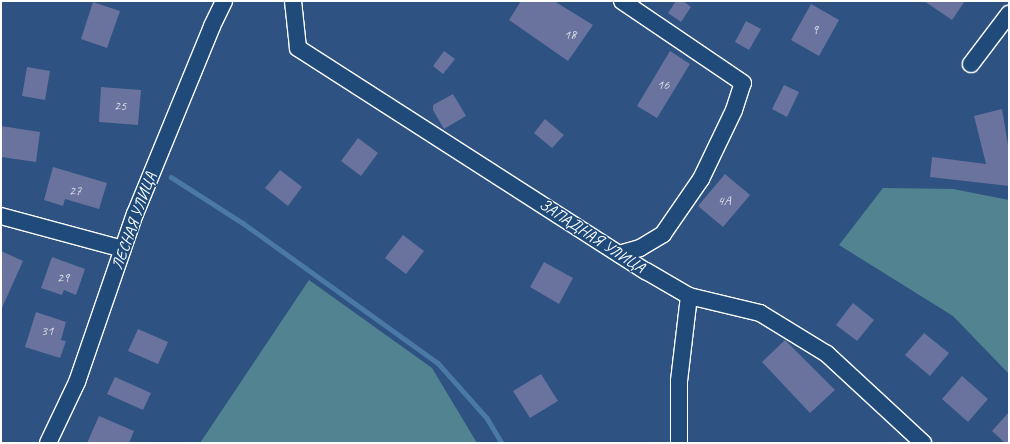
<!DOCTYPE html>
<meta charset="utf-8">
<style>
body{margin:0}
#map{position:relative;width:1010px;height:444px;overflow:hidden;background:#2e5281;font-family:Caveat,sans-serif}
div>[style]{position:absolute}
.green>*{inset:0;background:#518490}
.stream>*{height:4.5px;margin:-2.25px;padding:0 2.25px;transform-origin:2.25px;border-radius:2.25px;background:#4a79a6}
.building>*{inset:0;background:#69739d}
.roads{filter:drop-shadow(1px 0 #fff) drop-shadow(-1px 0 #fff) drop-shadow(0 1px #fff) drop-shadow(0 -1px #fff)}
.minor>*{height:16px;margin:-8px;padding:0 8px;transform-origin:8px;border-radius:8px;background:#1f4a7a}
span{translate:-50% -50%;white-space:nowrap;text-align:center;line-height:1.15;-webkit-text-stroke:3px #1f4a7a;paint-order:stroke}
.number-label{font-size:14px;color:#dadce6}
.number-label span{-webkit-text-stroke-width:0}
.street-label{font-size:16px;color:#fff}
.frame{position:absolute;inset:0;border:2px solid #fff;pointer-events:none}
</style>
<div id="map">
<div class="green">
<div style="clip-path:polygon(883px 188px,953px 189px,1009px 200px,1009px 374px,953px 316px,839px 245px)"></div>
<div style="clip-path:polygon(309px 280px,432px 368px,477px 443px,200px 443px)"></div>
</div>
<div class="stream">
<div style="left:171px;top:177px;width:85px;rotate:32.6deg"></div>
<div style="left:243px;top:223px;width:240px;rotate:35.7deg"></div>
<div style="left:438px;top:363px;width:74px;rotate:48.3deg"></div>
<div style="left:487px;top:418px;width:29px;rotate:59deg"></div>
</div>
<div class="building">
<div style="clip-path:polygon(521px 1px,554px 1px,593px 25px,568px 61px,509px 20px)"></div>
<div style="clip-path:polygon(676px 1px,683px 1px,691px 7px,681px 22px,668px 13px)"></div>
<div style="clip-path:polygon(924px 1px,965px 1px,952px 20px)"></div>
<div style="clip-path:polygon(93px 2px,120px 11px,107px 48px,81px 39px)"></div>
<div style="clip-path:polygon(811px 4px,839px 20px,819px 56px,791px 40px)"></div>
<div style="clip-path:polygon(746px 21px,761px 29px,749px 50px,735px 42px)"></div>
<div style="clip-path:polygon(444px 51px,455px 59px,443px 74px,433px 66px)"></div>
<div style="clip-path:polygon(670px 51px,690px 64px,657px 118px,637px 106px)"></div>
<div style="clip-path:polygon(27px 67px,50px 71px,45px 100px,22px 96px)"></div>
<div style="clip-path:polygon(784px 85px,799px 92px,787px 117px,772px 109px)"></div>
<div style="clip-path:polygon(101px 87px,141px 90px,138px 125px,99px 122px)"></div>
<div style="clip-path:polygon(453px 94px,466px 116px,444px 129px,433px 110px,433px 105px)"></div>
<div style="clip-path:polygon(1002px 109px,1009px 151px,1009px 186px,930px 177px,932px 157px,986px 164px,974px 116px)"></div>
<div style="clip-path:polygon(545px 119px,564px 135px,552px 148px,534px 133px)"></div>
<div style="clip-path:polygon(1px 126px,40px 132px,36px 162px,1px 157px)"></div>
<div style="clip-path:polygon(358px 138px,378px 153px,361px 176px,341px 161px)"></div>
<div style="clip-path:polygon(53px 167px,107px 183px,99px 209px,65px 199px,63px 206px,44px 200px)"></div>
<div style="clip-path:polygon(280px 170px,302px 187px,288px 206px,265px 188px)"></div>
<div style="clip-path:polygon(725px 174px,750px 195px,723px 227px,698px 206px)"></div>
<div style="clip-path:polygon(403px 235px,424px 251px,406px 274px,385px 258px)"></div>
<div style="clip-path:polygon(1px 251px,23px 261px,1px 310px)"></div>
<div style="clip-path:polygon(52px 257px,85px 269px,76px 295px,64px 290px,62px 295px,41px 288px)"></div>
<div style="clip-path:polygon(544px 262px,573px 278px,559px 304px,530px 287px)"></div>
<div style="clip-path:polygon(853px 303px,874px 320px,857px 341px,836px 325px)"></div>
<div style="clip-path:polygon(36px 312px,66px 322px,61px 340px,66px 341px,60px 358px,25px 347px)"></div>
<div style="clip-path:polygon(138px 329px,168px 342px,158px 364px,128px 351px)"></div>
<div style="clip-path:polygon(924px 333px,949px 353px,930px 376px,905px 355px)"></div>
<div style="clip-path:polygon(785px 340px,835px 390px,810px 413px,762px 362px)"></div>
<div style="clip-path:polygon(541px 374px,558px 401px,530px 418px,513px 391px)"></div>
<div style="clip-path:polygon(962px 376px,988px 399px,968px 422px,942px 399px)"></div>
<div style="clip-path:polygon(115px 377px,151px 393px,143px 410px,107px 394px)"></div>
<div style="clip-path:polygon(1009px 412px,1009px 443px,1005px 443px,992px 431px)"></div>
<div style="clip-path:polygon(99px 416px,134px 431px,129px 443px,87px 443px)"></div>
</div>
<div class="roads">
<div class="minor">
<div style="left:293px;top:1px;width:47px;rotate:83.9deg"></div>
<div style="left:298px;top:48px;width:413px;rotate:32.7deg"></div>
<div style="left:646px;top:271px;width:50px;rotate:30.2deg"></div>
<div style="left:689px;top:296px;width:73px;rotate:13.5deg"></div>
<div style="left:760px;top:313px;width:79px;rotate:31.5deg"></div>
<div style="left:827px;top:354px;width:131px;rotate:42.8deg"></div>
<div style="left:971px;top:64px;width:63px;rotate:-52.8deg"></div>
<div style="left:1px;top:216px;width:126px;rotate:15.1deg"></div>
<div style="left:619px;top:254px;width:22px;rotate:-16deg"></div>
<div style="left:640px;top:248px;width:27px;rotate:-31deg"></div>
<div style="left:663px;top:234px;width:67px;rotate:-55.4deg"></div>
<div style="left:701px;top:179px;width:76px;rotate:-64.4deg"></div>
<div style="left:734px;top:110px;width:28px;rotate:-72deg"></div>
<div style="left:743px;top:83px;width:146px;rotate:-145.9deg"></div>
<div style="left:48px;top:443px;width:68px;rotate:-64.6deg"></div>
<div style="left:77px;top:382px;width:178px;rotate:-71deg"></div>
<div style="left:135px;top:214px;width:203px;rotate:-67.7deg"></div>
<div style="left:212px;top:26px;width:28px;rotate:-64deg"></div>
<div style="left:679px;top:443px;width:62px;rotate:-90deg"></div>
<div style="left:679px;top:381px;width:86px;rotate:-83.3deg"></div>
</div>
</div>
<div class="number-label">
<span style="left:815px;top:30px">9</span>
<span style="left:570px;top:35px">18</span>
<span style="left:663px;top:85px">16</span>
<span style="left:120px;top:106px">25</span>
<span style="left:75px;top:191px">27</span>
<span style="left:724px;top:201px">4А</span>
<span style="left:63px;top:278px">29</span>
<span style="left:47px;top:331px">31</span>
</div>
<div class="street-label">
<span style="left:134px;top:221px;rotate:-70deg">ЛЕСНАЯ УЛИЦА</span>
<span style="left:592px;top:236px;rotate:33deg">ЗАПАДНАЯ УЛИЦА</span>
</div>
<div class="frame"></div>
</div>
